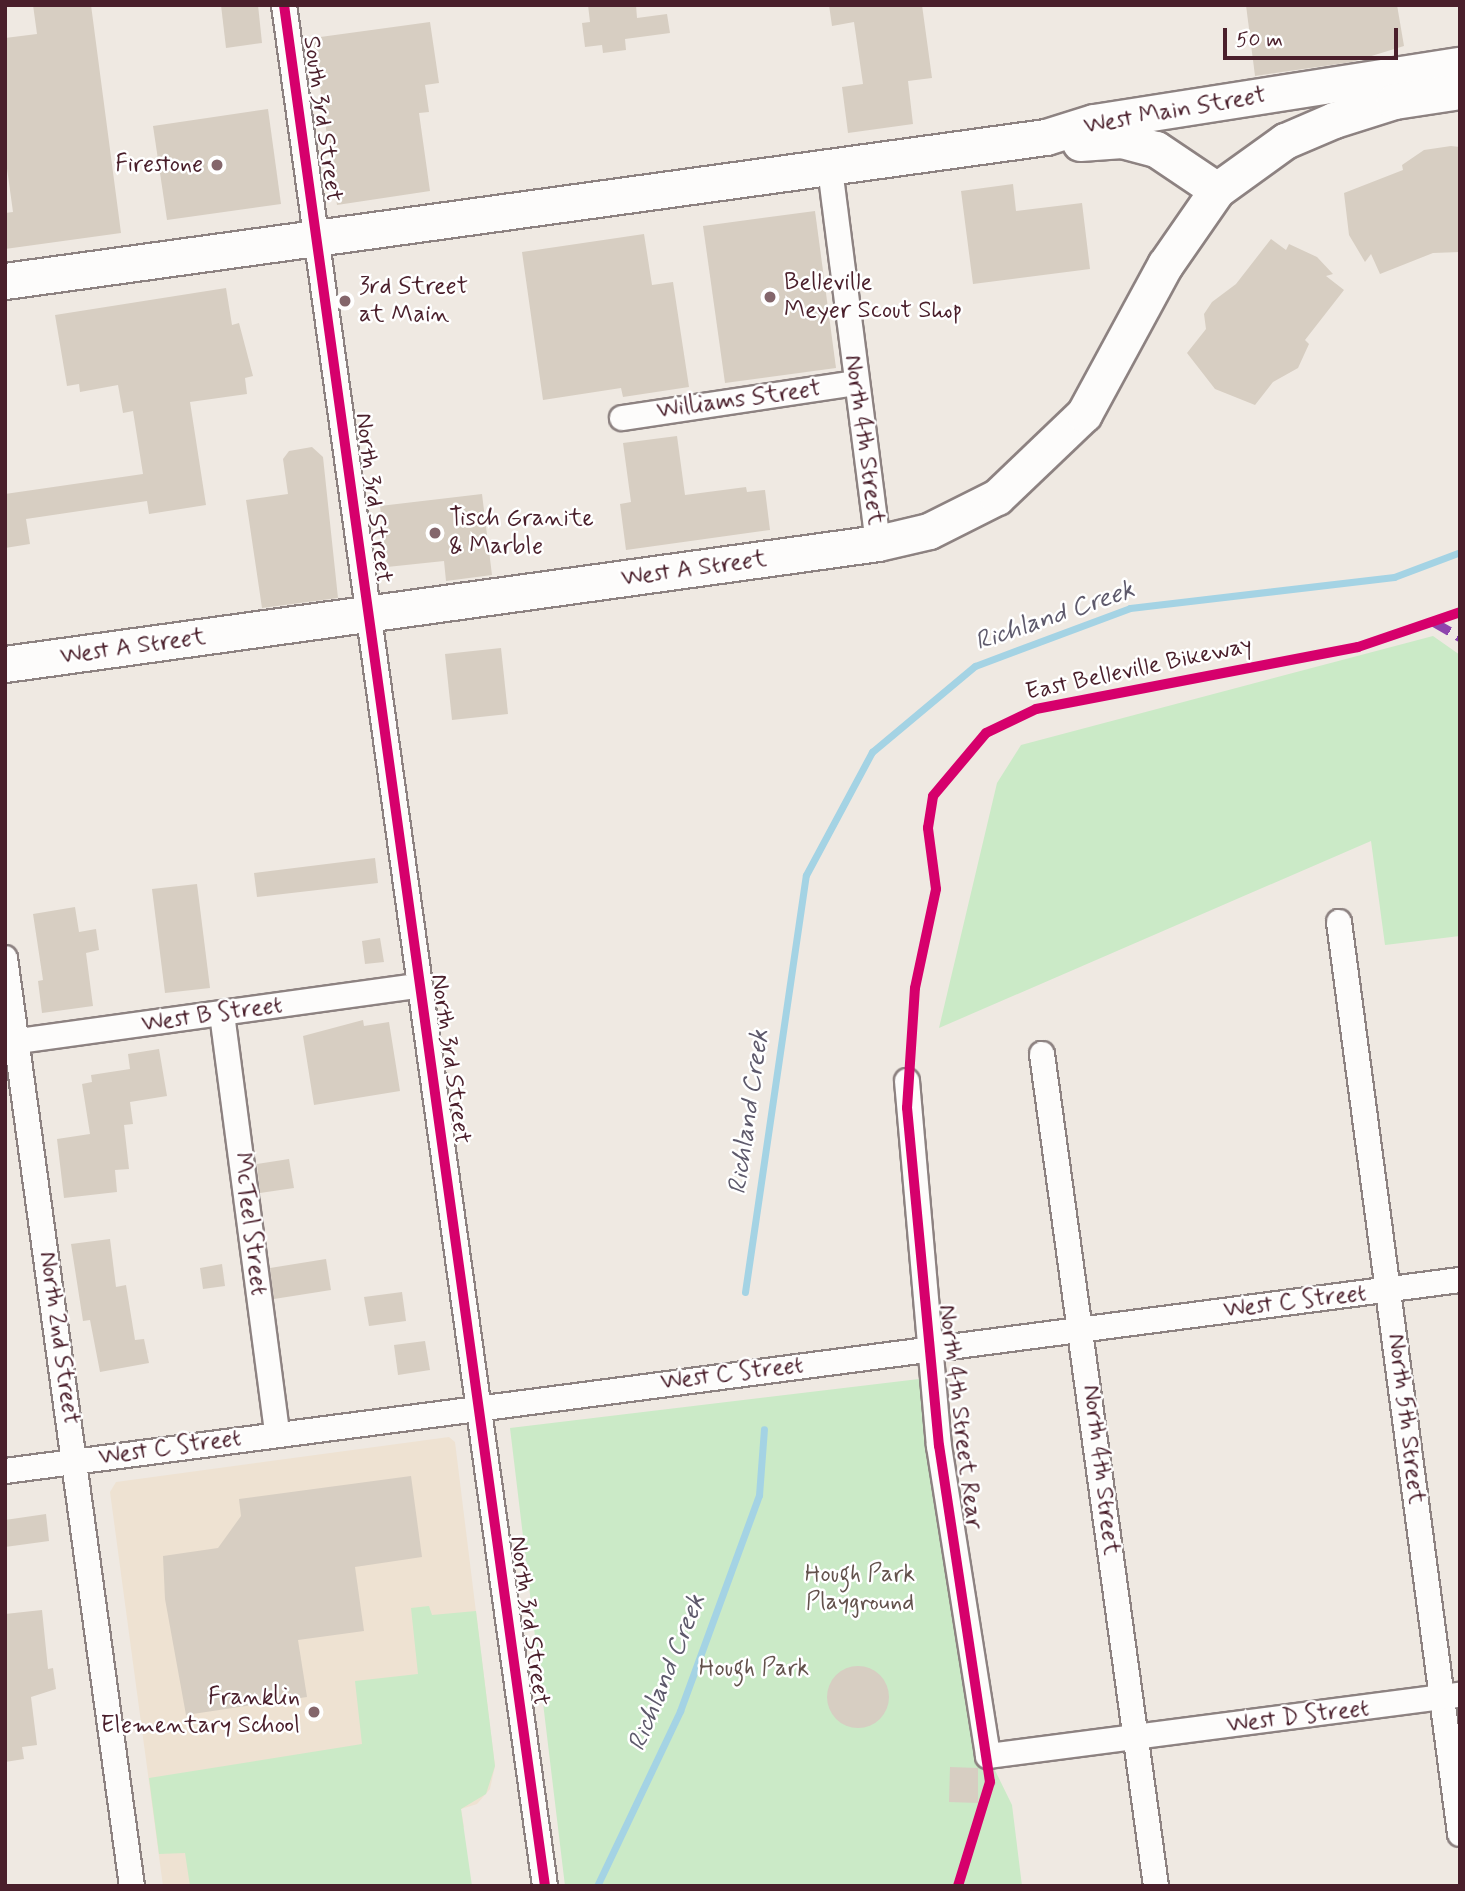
<!DOCTYPE html>
<style>
body{margin:0}
#map{position:relative;width:1465px;height:1891px;overflow:hidden;background:#efe9e2;font-family:Mynerve,sans-serif}
div>[style]{position:absolute}
.built>*{inset:0;background:#eee2d2}
.green>*{inset:0;background:#cbeac7}
.stream>*{height:7px;margin:-3.5px;padding:0 3.5px;transform-origin:3.5px;border-radius:3.5px;background:#a4d3e4}
.building>*{inset:0;background:#d7cec2}
.round{border-radius:50%}
.roads{filter:drop-shadow(2px 0 #8d8281) drop-shadow(-2px 0 #8d8281) drop-shadow(0 2px #8d8281) drop-shadow(0 -2px #8d8281)}
.street>*{height:24px;margin:-12px;padding:0 12px;transform-origin:12px;border-radius:12px;background:#fdfcfb}
.secondary>*{height:35px;margin:-17.5px;padding:0 17.5px;transform-origin:17.5px;border-radius:17.5px;background:#fdfcfb}
.quiet>*{height:9px;margin-top:-4.5px;transform-origin:0;background:repeating-linear-gradient(90deg,#8e44ad 0 18px,transparent 0 27px)}
.cycleway>*{height:10px;margin:-5px;padding:0 5px;transform-origin:5px;border-radius:5px;background:#d6006c}
.dots>*{width:19px;height:19px;translate:-50% -50%;box-sizing:border-box;border:4px solid #fff;border-radius:50%}
span{translate:-50% -50%;white-space:nowrap;text-align:center;line-height:1.15;-webkit-text-stroke:5px #fff;paint-order:stroke}
.street-label{font-size:24px;color:#4a1f2b}
.poi-label{font-size:24px;color:#4a1f2b}
.right{translate:-100% -50%;text-align:right}
.left{translate:0 -50%;text-align:left}
.park-label{font-size:24px;color:#63524c}
.water-label{font-size:26px;color:#5e5a6c;font-style:italic}
.frame{position:absolute;inset:0;border:7px solid #4a1f2b;pointer-events:none}
.scale{position:absolute;left:1223px;top:28px;width:175px;height:32px;box-sizing:border-box;border:4px solid #4a1f2b;border-top:0;padding-left:9px;font-size:21px;line-height:24px;white-space:nowrap;color:#4a1f2b;-webkit-text-stroke:5px #fff;paint-order:stroke}
</style>
<div id="map">
<div class="built">
<div style="clip-path:polygon(449px 1437px,455px 1442px,495px 1766px,490px 1789px,477px 1804px,461px 1809px,464px 1827px,356px 1886px,163px 1886px,110px 1492px,116px 1482px)"></div>
</div>
<div class="green">
<div style="clip-path:polygon(1433px 636px,1460px 655px,1460px 936px,1385px 945px,1371px 841px,939px 1028px,997px 783px,1021px 745px)"></div>
<div style="clip-path:polygon(919px 1379px,988px 1756px,1012px 1805px,1022px 1886px,565px 1886px,510px 1428px)"></div>
<div style="clip-path:polygon(429px 1606px,432px 1615px,476px 1611px,495px 1766px,486px 1794px,461px 1809px,472px 1886px,190px 1886px,185px 1853px,159px 1854px,149px 1778px,362px 1744px,355px 1681px,418px 1674px,411px 1608px)"></div>
</div>
<div class="stream">
<div style="left:745px;top:1292px;width:421px;rotate:-81.7deg"></div>
<div style="left:806px;top:875px;width:140px;rotate:-61.8deg"></div>
<div style="left:872px;top:752px;width:134px;rotate:-39.9deg"></div>
<div style="left:975px;top:666px;width:165px;rotate:-20.5deg"></div>
<div style="left:1130px;top:608px;width:266px;rotate:-6.7deg"></div>
<div style="left:1394px;top:577px;width:71px;rotate:-20.7deg"></div>
<div style="left:597px;top:1886px;width:194px;rotate:-64.6deg"></div>
<div style="left:680px;top:1711px;width:230px;rotate:-69.9deg"></div>
<div style="left:759px;top:1495px;width:66px;rotate:-85.7deg"></div>
</div>
<div class="building">
<div style="clip-path:polygon(33px 5px,91px 5px,121px 233px,5px 249px,5px 213px,13px 212px,5px 154px,5px 38px,37px 34px)"></div>
<div style="clip-path:polygon(221px 5px,258px 5px,262px 43px,226px 48px)"></div>
<div style="clip-path:polygon(588px 5px,636px 5px,637px 18px,667px 14px,670px 33px,625px 39px,626px 50px,603px 53px,602px 45px,585px 47px,582px 23px,590px 22px)"></div>
<div style="clip-path:polygon(829px 5px,922px 5px,932px 78px,908px 81px,913px 124px,848px 133px,842px 87px,863px 84px,854px 22px,832px 26px)"></div>
<div style="clip-path:polygon(1246px 5px,1397px 5px,1404px 46px,1352px 62px,1255px 76px)"></div>
<div style="clip-path:polygon(430px 22px,439px 83px,425px 85px,429px 112px,419px 113px,430px 191px,337px 205px,313px 38px)"></div>
<div style="clip-path:polygon(268px 109px,281px 204px,167px 220px,153px 126px)"></div>
<div style="clip-path:polygon(1451px 146px,1460px 147px,1460px 252px,1433px 253px,1380px 274px,1371px 254px,1365px 262px,1349px 235px,1344px 193px,1403px 170px,1402px 165px,1424px 150px)"></div>
<div style="clip-path:polygon(1013px 184px,1016px 211px,1082px 203px,1090px 269px,973px 284px,961px 191px)"></div>
<div style="clip-path:polygon(815px 211px,836px 368px,725px 383px,703px 226px)"></div>
<div style="clip-path:polygon(644px 234px,652px 285px,673px 282px,689px 387px,623px 397px,621px 388px,543px 400px,522px 252px)"></div>
<div style="clip-path:polygon(1271px 239px,1286px 250px,1289px 244px,1317px 257px,1333px 274px,1326px 276px,1344px 290px,1305px 340px,1309px 344px,1298px 368px,1273px 382px,1255px 405px,1215px 389px,1187px 353px,1206px 329px,1204px 314px,1212px 302px,1236px 284px)"></div>
<div style="clip-path:polygon(226px 288px,232px 325px,239px 323px,253px 376px,245px 378px,247px 394px,190px 402px,206px 505px,149px 514px,147px 501px,26px 519px,30px 544px,5px 548px,5px 494px,143px 474px,133px 411px,123px 413px,118px 385px,80px 392px,79px 384px,67px 386px,55px 315px)"></div>
<div style="clip-path:polygon(677px 436px,685px 495px,746px 487px,747px 492px,765px 490px,770px 530px,626px 550px,620px 504px,631px 502px,623px 443px)"></div>
<div style="clip-path:polygon(312px 447px,323px 457px,338px 598px,262px 608px,246px 500px,288px 494px,283px 459px,289px 451px)"></div>
<div style="clip-path:polygon(482px 494px,492px 575px,446px 581px,444px 561px,387px 567px,380px 506px)"></div>
<div style="clip-path:polygon(501px 648px,508px 714px,452px 720px,445px 654px)"></div>
<div style="clip-path:polygon(375px 858px,378px 883px,257px 897px,254px 873px)"></div>
<div style="clip-path:polygon(197px 884px,210px 988px,165px 993px,152px 889px)"></div>
<div style="clip-path:polygon(75px 907px,79px 932px,96px 929px,99px 950px,86px 953px,93px 1006px,42px 1013px,38px 981px,43px 980px,33px 914px)"></div>
<div style="clip-path:polygon(380px 938px,384px 962px,365px 964px,362px 941px)"></div>
<div style="clip-path:polygon(363px 1020px,364px 1026px,389px 1022px,400px 1091px,314px 1105px,303px 1036px)"></div>
<div style="clip-path:polygon(159px 1049px,167px 1096px,130px 1102px,133px 1124px,124px 1125px,129px 1169px,115px 1170px,117px 1192px,64px 1198px,57px 1139px,90px 1134px,82px 1084px,92px 1082px,91px 1075px,130px 1069px,128px 1054px)"></div>
<div style="clip-path:polygon(289px 1159px,294px 1188px,260px 1193px,257px 1164px)"></div>
<div style="clip-path:polygon(110px 1239px,116px 1287px,126px 1285px,135px 1340px,144px 1339px,149px 1363px,100px 1372px,90px 1320px,83px 1321px,71px 1244px)"></div>
<div style="clip-path:polygon(326px 1259px,331px 1290px,274px 1299px,270px 1268px)"></div>
<div style="clip-path:polygon(222px 1264px,225px 1286px,203px 1289px,200px 1268px)"></div>
<div style="clip-path:polygon(402px 1292px,406px 1321px,369px 1326px,364px 1297px)"></div>
<div style="clip-path:polygon(425px 1341px,430px 1370px,398px 1375px,394px 1345px)"></div>
<div style="clip-path:polygon(411px 1476px,422px 1557px,355px 1567px,364px 1631px,298px 1640px,307px 1697px,186px 1715px,165px 1599px,163px 1556px,218px 1548px,241px 1516px,239px 1499px)"></div>
<div style="clip-path:polygon(46px 1514px,49px 1541px,5px 1547px,5px 1520px)"></div>
<div style="clip-path:polygon(42px 1610px,48px 1669px,53px 1668px,56px 1689px,31px 1697px,37px 1745px,22px 1747px,24px 1759px,5px 1762px,5px 1614px)"></div>
<div class="round" style="left:827px;top:1666px;width:62px;height:62px"></div>
<div style="clip-path:polygon(950px 1767px,978px 1768px,978px 1803px,949px 1802px)"></div>
</div>
<div class="roads">
<div class="street">
<div style="left:284px;top:5px;width:1899px;rotate:82.1deg"></div>
<div style="left:830px;top:169px;width:377px;rotate:82.7deg"></div>
<div style="left:622px;top:418px;width:237px;rotate:-8.5deg"></div>
<div style="left:1339px;top:922px;width:920px;rotate:82.44deg"></div>
<div style="left:5px;top:958px;width:937px;rotate:82.21deg"></div>
<div style="left:222px;top:1014px;width:424px;rotate:82.5deg"></div>
<div style="left:5px;top:1043px;width:417px;rotate:-7.9deg"></div>
<div style="left:1042px;top:1054px;width:840px;rotate:82.2deg"></div>
<div style="left:907px;top:1081px;width:366px;rotate:85deg"></div>
<div style="left:939px;top:1446px;width:314px;rotate:81deg"></div>
<div style="left:988px;top:1756px;width:476px;rotate:-7.4deg"></div>
<div style="left:5px;top:1471px;width:1467px;rotate:-7.48deg"></div>
</div>
<div class="secondary">
<div style="left:1080px;top:143px;width:42px;rotate:-4.1deg"></div>
<div style="left:1122px;top:140px;width:35px;rotate:15deg"></div>
<div style="left:1156px;top:149px;width:73px;rotate:33.9deg"></div>
<div style="left:5px;top:281px;width:1051px;rotate:-7.88deg"></div>
<div style="left:1046px;top:137px;width:50px;rotate:-17.4deg"></div>
<div style="left:1094px;top:122px;width:370px;rotate:-8.9deg"></div>
<div style="left:5px;top:664px;width:881px;rotate:-7.89deg"></div>
<div style="left:878px;top:543px;width:52px;rotate:-13.2deg"></div>
<div style="left:929px;top:531px;width:76px;rotate:-26.6deg"></div>
<div style="left:997px;top:497px;width:120px;rotate:-43.7deg"></div>
<div style="left:1084px;top:414px;width:170px;rotate:-61.5deg"></div>
<div style="left:1165px;top:265px;width:91px;rotate:-55.3deg"></div>
<div style="left:1217px;top:190px;width:84px;rotate:-35.8deg"></div>
<div style="left:1285px;top:141px;width:53px;rotate:-23.2deg"></div>
<div style="left:1334px;top:120px;width:63px;rotate:-17.6deg"></div>
<div style="left:1394px;top:101px;width:67px;rotate:-8.6deg"></div>
</div>
</div>
<div class="quiet">
<div style="left:1434px;top:622px;width:30px;rotate:30deg"></div>
</div>
<div class="cycleway">
<div style="left:284px;top:5px;width:1899px;rotate:82.1deg"></div>
<div style="left:958px;top:1886px;width:109px;rotate:-72.9deg"></div>
<div style="left:990px;top:1782px;width:340px;rotate:-98.6deg"></div>
<div style="left:939px;top:1446px;width:340px;rotate:-95.4deg"></div>
<div style="left:907px;top:1108px;width:120px;rotate:-86.2deg"></div>
<div style="left:915px;top:988px;width:101px;rotate:-78deg"></div>
<div style="left:936px;top:889px;width:62px;rotate:-97.5deg"></div>
<div style="left:928px;top:828px;width:32px;rotate:-81deg"></div>
<div style="left:933px;top:796px;width:82px;rotate:-49.9deg"></div>
<div style="left:986px;top:733px;width:55px;rotate:-25.6deg"></div>
<div style="left:1036px;top:709px;width:328px;rotate:-10.9deg"></div>
<div style="left:1358px;top:647px;width:108px;rotate:-18.9deg"></div>
</div>
<div class="dots">
<div style="left:217px;top:165px;background:#84666b"></div>
<div style="left:770px;top:297px;background:#84666b"></div>
<div style="left:345px;top:301px;background:#84666b"></div>
<div style="left:435px;top:533px;background:#84666b"></div>
<div style="left:314px;top:1712px;background:#84666b"></div>
</div>
<div class="street-label">
<span style="left:1175px;top:111px;rotate:-10deg">West Main Street</span>
<span style="left:322px;top:119px;rotate:82deg">South 3rd Street</span>
<span style="left:739px;top:400px;rotate:-8deg">Williams Street</span>
<span style="left:864px;top:440px;rotate:82deg">North 4th Street</span>
<span style="left:373px;top:498px;rotate:83deg">North 3rd Street</span>
<span style="left:694px;top:569px;rotate:-8deg">West A Street</span>
<span style="left:133px;top:647px;rotate:-8deg">West A Street</span>
<span style="left:1139px;top:669px;rotate:-12deg">East Belleville Bikeway</span>
<span style="left:212px;top:1015px;rotate:-8deg">West B Street</span>
<span style="left:450px;top:1059px;rotate:82deg">North 3rd Street</span>
<span style="left:250px;top:1224px;rotate:83deg">McTeel Street</span>
<span style="left:1295px;top:1302px;rotate:-7deg">West C Street</span>
<span style="left:59px;top:1338px;rotate:82deg">North 2nd Street</span>
<span style="left:732px;top:1374px;rotate:-7deg">West C Street</span>
<span style="left:960px;top:1417px;rotate:83deg">North 4th Street Rear</span>
<span style="left:1406px;top:1419px;rotate:83deg">North 5th Street</span>
<span style="left:170px;top:1448px;rotate:-8deg">West C Street</span>
<span style="left:1101px;top:1470px;rotate:83deg">North 4th Street</span>
<span style="left:529px;top:1621px;rotate:82deg">North 3rd Street</span>
<span style="left:1298px;top:1717px;rotate:-7deg">West D Street</span>
</div>
<div class="poi-label">
<span class="right" style="left:203px;top:165px">Firestone</span>
<span class="left" style="left:784px;top:297px">Belleville<br>Meyer Scout Shop</span>
<span class="left" style="left:359px;top:301px">3rd Street<br>at Main</span>
<span class="left" style="left:449px;top:533px">Tisch Granite<br>&amp; Marble</span>
<span class="right" style="left:300px;top:1712px">Franklin<br>Elementary School</span>
</div>
<div class="park-label">
<span style="left:860px;top:1589px">Hough Park<br>Playground</span>
<span style="left:754px;top:1669px">Hough Park</span>
</div>
<div class="water-label">
<span style="left:1055px;top:617px;rotate:-19deg">Richland Creek</span>
<span style="left:750px;top:1112px;rotate:-82deg">Richland Creek</span>
<span style="left:668px;top:1673px;rotate:-68deg">Richland Creek</span>
</div>
<div class="frame"></div>
<div class="scale">50 m</div>
</div>
